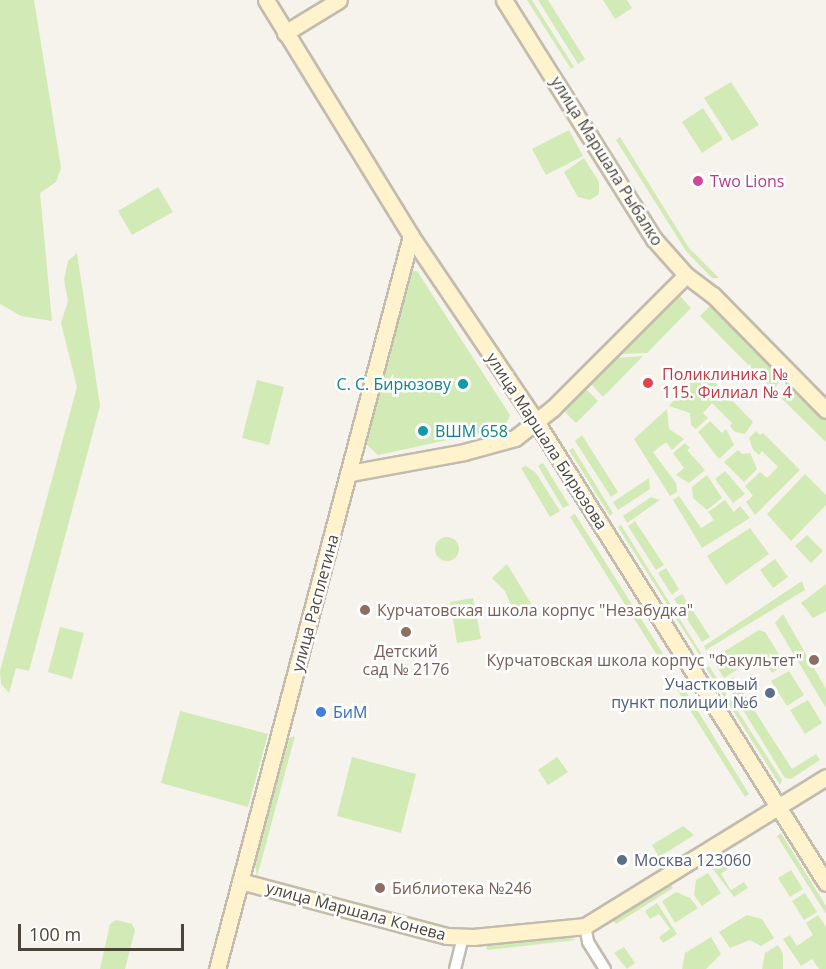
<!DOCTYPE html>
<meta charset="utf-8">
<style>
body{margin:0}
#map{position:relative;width:826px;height:969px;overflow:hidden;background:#f6f3ec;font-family:"Open Sans",sans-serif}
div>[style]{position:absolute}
.green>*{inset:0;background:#d2eab5}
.round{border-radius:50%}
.roads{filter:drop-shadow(2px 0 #c2bbae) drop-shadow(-2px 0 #c2bbae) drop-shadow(0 2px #c2bbae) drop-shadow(0 -2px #c2bbae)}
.street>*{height:10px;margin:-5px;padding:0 5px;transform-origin:5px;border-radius:5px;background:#fff}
.secondary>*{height:15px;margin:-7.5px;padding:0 7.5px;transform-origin:7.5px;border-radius:7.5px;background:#fff3cd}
.dots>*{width:16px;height:16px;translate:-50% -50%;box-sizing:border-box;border:3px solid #fff;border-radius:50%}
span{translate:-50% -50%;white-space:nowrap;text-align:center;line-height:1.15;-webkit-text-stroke:5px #fff;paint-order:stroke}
.street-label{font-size:16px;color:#4b4439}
.hotel-label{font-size:16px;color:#b23c85}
.left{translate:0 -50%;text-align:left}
.health-label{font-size:16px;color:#be3a42}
.culture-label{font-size:16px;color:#0d838f}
.right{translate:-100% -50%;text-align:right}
.education-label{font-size:16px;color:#785e54}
.service-label{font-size:16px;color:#4e5e75}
.shop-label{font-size:16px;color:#366cbe}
.scale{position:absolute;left:18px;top:924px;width:166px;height:27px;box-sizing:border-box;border:3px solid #4b4439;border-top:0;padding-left:8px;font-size:18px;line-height:21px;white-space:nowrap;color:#4b4439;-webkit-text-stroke:4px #fff;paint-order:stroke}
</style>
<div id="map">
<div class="green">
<div style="clip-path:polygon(0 0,34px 0,61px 168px,56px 182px,40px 193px,52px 321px,21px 316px,0 304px)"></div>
<div style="clip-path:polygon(527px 0,532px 0,574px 67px,571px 69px)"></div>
<div style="clip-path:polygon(538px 0,548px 0,585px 59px,578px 64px)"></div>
<div style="clip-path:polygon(603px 0,627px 0,632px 8px,615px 19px)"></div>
<div style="clip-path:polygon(731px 82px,759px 125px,732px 141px,704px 98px)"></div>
<div style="clip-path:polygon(703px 108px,723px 139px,702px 153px,682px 122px)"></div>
<div style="clip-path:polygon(569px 130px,583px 156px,546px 175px,532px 149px)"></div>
<div style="clip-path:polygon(620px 137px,689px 248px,719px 278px,712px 278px,686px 251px,616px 140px)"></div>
<div style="clip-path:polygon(584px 158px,599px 182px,599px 194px,590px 200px,578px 197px,564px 172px)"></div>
<div style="clip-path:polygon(158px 187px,173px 212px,132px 235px,118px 211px)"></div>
<div style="clip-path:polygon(77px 253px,100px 406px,29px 671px,16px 668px,9px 693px,1px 684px,0 671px,77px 387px,61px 323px,68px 301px,64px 280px,68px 261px)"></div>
<div style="clip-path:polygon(410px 271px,417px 271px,510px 415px,506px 425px,490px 431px,378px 455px,365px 443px,364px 434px,405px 277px)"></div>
<div style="clip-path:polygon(680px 296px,691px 308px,647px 353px,620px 354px)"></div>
<div style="clip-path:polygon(712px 304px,784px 377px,773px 390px,700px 316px)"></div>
<div style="clip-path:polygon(643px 356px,603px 397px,591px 384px,617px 358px)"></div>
<div style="clip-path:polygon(705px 372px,753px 422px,745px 434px,735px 432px,730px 426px,732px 423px,712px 403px,703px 413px,708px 418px,696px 429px,691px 425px,690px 413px,669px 406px,698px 373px)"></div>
<div style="clip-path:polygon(257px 380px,284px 387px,269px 445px,242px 438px)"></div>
<div style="clip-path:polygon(791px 384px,826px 419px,826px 442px,779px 396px)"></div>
<div style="clip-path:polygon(586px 389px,598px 401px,576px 423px,565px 412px)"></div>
<div style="clip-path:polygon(667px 409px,669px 429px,684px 439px,672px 450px,666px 442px,653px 452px,676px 483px,677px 492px,670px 496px,634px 439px)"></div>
<div style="clip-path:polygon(710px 421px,722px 433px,726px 429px,734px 445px,719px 459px,698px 432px)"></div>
<div style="clip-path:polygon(756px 431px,760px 435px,763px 433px,800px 470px,755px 515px,746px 502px,753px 496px,745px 486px,760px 472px,767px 478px,778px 467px,762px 451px,759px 455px,753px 450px,749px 438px)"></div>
<div style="clip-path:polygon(582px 435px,618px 492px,611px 497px,575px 441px)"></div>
<div style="clip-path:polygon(685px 443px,690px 448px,687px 450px,705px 470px,689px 483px,676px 475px,684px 468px,673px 453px)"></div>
<div style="clip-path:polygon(573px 448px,613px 513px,610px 516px,569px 450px)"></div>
<div style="clip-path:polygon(738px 450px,742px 454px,750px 453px,757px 469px,744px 482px,724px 462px)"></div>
<div style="clip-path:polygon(543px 463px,569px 505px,563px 508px,538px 466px)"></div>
<div style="clip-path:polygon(526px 466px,536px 473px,560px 511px,550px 517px,521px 468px)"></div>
<div style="clip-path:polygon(725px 471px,745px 494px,733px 503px,715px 479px)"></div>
<div style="clip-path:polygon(805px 474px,826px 495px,826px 505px,791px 541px,767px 514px)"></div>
<div style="clip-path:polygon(707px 475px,722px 498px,707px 510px,693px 498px,692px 487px)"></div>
<div style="clip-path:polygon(649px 478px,650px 489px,618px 510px,613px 502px)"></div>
<div style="clip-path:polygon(679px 496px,701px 528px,714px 520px,708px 512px,725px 500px,734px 512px,740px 506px,750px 518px,702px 548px,673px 500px)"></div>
<div style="clip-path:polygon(651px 497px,660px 500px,627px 523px,623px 516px)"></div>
<div style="clip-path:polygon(575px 514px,667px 660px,662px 663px,570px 517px)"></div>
<div style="clip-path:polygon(635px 521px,664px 565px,656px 570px,628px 526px)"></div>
<div style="clip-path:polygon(621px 525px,701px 653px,700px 656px,618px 527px)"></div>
<div style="clip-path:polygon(750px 528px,769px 554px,726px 585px,707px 556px)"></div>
<div style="clip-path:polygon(807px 535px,823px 551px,811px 563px,795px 546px)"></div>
<div class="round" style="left:435px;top:537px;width:24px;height:24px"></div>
<div style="clip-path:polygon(775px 559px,788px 577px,773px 588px,760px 570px)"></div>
<div style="clip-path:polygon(507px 564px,532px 605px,515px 615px,505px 591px,492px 578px)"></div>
<div style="clip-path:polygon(666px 568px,679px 589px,672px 595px,658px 573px)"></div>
<div style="clip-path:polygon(802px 581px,805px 590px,706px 650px,704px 646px)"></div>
<div style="clip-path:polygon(826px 584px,826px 611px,813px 618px,801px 603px)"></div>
<div style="clip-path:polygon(682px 594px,710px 637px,702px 642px,674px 599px)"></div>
<div style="clip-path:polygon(473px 598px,481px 639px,457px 643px,450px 602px)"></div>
<div style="clip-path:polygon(783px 614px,826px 689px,826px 708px,775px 623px)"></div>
<div style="clip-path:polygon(60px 627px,84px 633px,72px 679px,48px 672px)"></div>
<div style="clip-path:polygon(759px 630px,765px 632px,785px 664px,772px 673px,759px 656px,724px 678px,712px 659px)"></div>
<div style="clip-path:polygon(709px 666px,782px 780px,780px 785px,706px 668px)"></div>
<div style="clip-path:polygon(789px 671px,804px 695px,787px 706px,771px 681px)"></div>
<div style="clip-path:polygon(733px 677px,792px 769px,816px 754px,820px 760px,791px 779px,785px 778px,725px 681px)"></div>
<div style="clip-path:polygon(680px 682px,749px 794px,745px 797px,674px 685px)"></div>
<div style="clip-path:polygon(808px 700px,822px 723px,805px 734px,790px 710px)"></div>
<div style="clip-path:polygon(180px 711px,268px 734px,248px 807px,161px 783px)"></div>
<div style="clip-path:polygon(295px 736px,257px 877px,255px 864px,289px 738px)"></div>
<div style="clip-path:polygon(352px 757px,416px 774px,401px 833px,337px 816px)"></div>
<div style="clip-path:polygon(557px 757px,568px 772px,548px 785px,538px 770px)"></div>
<div style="clip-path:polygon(683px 826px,694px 835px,659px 857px,652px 845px)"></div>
<div style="clip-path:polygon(781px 833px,826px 906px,826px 914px,777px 836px)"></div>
<div style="clip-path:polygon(727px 860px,731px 867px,721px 874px,731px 890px,744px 882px,748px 888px,734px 897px,713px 869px)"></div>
<div style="clip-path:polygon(791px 870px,803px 889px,790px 897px,778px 878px)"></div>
<div style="clip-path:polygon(708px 873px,721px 893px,702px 906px,694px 895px,696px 880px)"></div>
<div style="clip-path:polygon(670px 884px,673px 888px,616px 924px,612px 920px)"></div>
<div style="clip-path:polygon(676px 892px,690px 898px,698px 908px,675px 923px,662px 901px)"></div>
<div style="clip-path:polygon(805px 893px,817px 912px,804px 920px,792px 901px)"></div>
<div style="clip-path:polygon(657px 903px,677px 934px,663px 943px,659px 937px,670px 929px,659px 914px,650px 919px,645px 911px)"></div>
<div style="clip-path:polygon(747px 915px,762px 919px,774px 938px,761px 946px,750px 940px,730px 948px,719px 932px)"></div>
<div style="clip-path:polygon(818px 915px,826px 927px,826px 969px,819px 969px,812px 959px,801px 966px,783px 939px,790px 935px,797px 946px,813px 935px,806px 923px)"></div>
<div style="clip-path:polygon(116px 920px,132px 924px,135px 930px,125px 969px,100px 969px,110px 924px)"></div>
<div style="clip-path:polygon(566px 937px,576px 940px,487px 950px,486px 943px)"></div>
<div style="clip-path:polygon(711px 937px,721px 954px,706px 969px,682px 969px,685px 953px)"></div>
<div style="clip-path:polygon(778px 945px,783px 954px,783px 969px,762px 969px,765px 953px)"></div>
<div style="clip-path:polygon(624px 947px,635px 963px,627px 969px,614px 953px)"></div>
</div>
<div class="roads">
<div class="street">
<div style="left:585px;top:926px;width:16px;rotate:79deg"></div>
<div style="left:588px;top:942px;width:32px;rotate:58deg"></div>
<div style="left:455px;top:969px;width:33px;rotate:-76deg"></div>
</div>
<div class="secondary">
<div style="left:266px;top:0;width:277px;rotate:58.4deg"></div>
<div style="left:411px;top:236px;width:225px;rotate:56deg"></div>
<div style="left:537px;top:423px;width:543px;rotate:57.86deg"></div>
<div style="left:504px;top:0;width:282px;rotate:57.9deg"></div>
<div style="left:654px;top:239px;width:48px;rotate:48.4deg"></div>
<div style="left:686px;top:275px;width:34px;rotate:37deg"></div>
<div style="left:713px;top:295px;width:161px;rotate:45.5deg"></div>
<div style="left:285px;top:33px;width:63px;rotate:-31.4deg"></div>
<div style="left:350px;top:473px;width:116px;rotate:-10.4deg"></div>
<div style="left:464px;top:452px;width:53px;rotate:-15.4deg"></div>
<div style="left:515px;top:438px;width:48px;rotate:-38.3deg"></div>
<div style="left:553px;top:408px;width:188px;rotate:-45deg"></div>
<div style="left:240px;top:881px;width:214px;rotate:14.9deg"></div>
<div style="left:447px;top:936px;width:26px;rotate:2deg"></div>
<div style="left:473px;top:937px;width:113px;rotate:-5.6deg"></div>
<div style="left:585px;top:926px;width:283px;rotate:-31.7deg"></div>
<div style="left:217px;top:969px;width:758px;rotate:-75.18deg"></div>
</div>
</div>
<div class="dots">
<div style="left:698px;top:181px;background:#d1479c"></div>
<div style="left:648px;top:383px;background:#e0444e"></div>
<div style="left:463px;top:384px;background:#0f9aa8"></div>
<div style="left:423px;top:431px;background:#0f9aa8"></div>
<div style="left:365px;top:610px;background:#8d6e63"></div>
<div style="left:406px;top:632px;background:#8d6e63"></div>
<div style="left:814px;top:660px;background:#8d6e63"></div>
<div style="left:770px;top:693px;background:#5c6f8a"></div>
<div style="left:321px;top:712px;background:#3f7fe0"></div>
<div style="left:622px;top:860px;background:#5c6f8a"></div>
<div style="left:380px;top:888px;background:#8d6e63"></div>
</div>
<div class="street-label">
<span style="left:607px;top:161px;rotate:58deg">улица Маршала Рыбалко</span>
<span style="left:547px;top:441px;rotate:57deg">улица Маршала Бирюзова</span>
<span style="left:315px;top:603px;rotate:-75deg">улица Расплетина</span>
<span style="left:356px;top:911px;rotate:15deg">улица Маршала Конева</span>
</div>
<div class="hotel-label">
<span class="left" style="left:710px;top:181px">Two Lions</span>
</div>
<div class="health-label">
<span class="left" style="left:662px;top:383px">Поликлиника №<br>115. Филиал № 4</span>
</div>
<div class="culture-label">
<span class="right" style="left:451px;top:384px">С. С. Бирюзову</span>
<span class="left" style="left:435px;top:431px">ВШM 658</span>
</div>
<div class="education-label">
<span class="left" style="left:377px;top:610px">Курчатовская школа корпус "Незабудка"</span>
<span style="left:406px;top:660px">Детский<br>сад № 2176</span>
<span class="right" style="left:802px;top:660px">Курчатовская школа корпус "Факультет"</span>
<span class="left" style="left:392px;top:888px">Библиотека №246</span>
</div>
<div class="service-label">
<span class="right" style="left:758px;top:693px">Участковый<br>пункт полиции №6</span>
<span class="left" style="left:634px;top:860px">Москва 123060</span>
</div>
<div class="shop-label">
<span class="left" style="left:333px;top:712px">БиМ</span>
</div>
<div class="scale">100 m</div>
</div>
